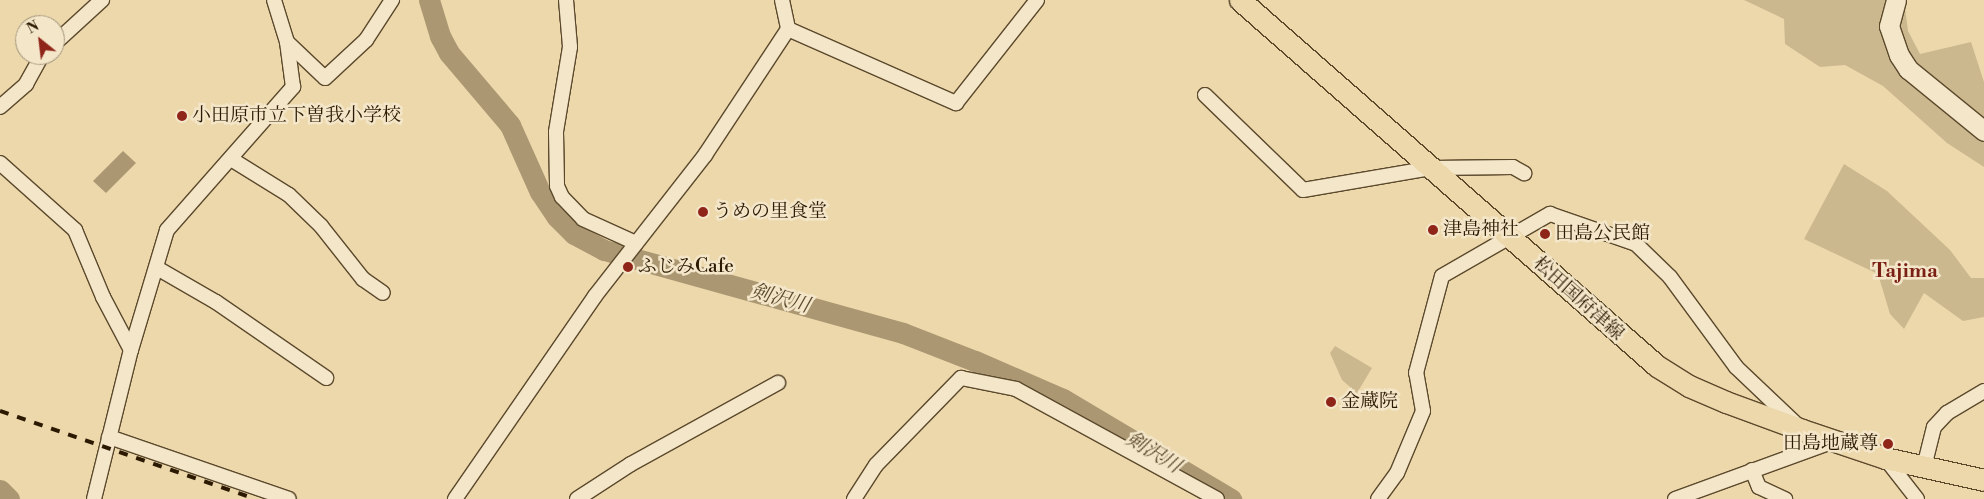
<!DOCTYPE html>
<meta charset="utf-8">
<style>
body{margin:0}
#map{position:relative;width:1984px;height:499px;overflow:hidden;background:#edd8ac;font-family:"Libre Bodoni","Noto Serif JP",serif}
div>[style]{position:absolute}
.green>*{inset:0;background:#ccb88f}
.water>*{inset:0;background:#ab9772}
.river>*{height:21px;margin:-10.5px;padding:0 10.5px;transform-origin:10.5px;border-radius:10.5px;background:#ab9772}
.roads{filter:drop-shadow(1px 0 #5c492c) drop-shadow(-1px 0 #5c492c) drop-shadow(0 1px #5c492c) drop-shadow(0 -1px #5c492c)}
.street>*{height:14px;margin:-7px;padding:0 7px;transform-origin:7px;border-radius:7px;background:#f3e6c9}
.secondary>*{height:19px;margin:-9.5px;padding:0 9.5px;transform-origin:9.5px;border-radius:9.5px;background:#f3e6c9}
.primary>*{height:21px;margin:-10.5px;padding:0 10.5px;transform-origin:10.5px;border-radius:10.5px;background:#edd8ac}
.rail>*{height:4px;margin-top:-2px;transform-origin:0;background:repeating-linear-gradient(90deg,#2c1901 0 9px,transparent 0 18px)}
.dots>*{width:14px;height:14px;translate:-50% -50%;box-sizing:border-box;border:2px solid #f3e6c9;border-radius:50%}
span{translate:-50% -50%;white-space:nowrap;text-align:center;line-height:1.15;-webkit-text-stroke:5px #f3e6c9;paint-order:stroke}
.poi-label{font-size:19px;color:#2c1901}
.left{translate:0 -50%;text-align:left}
.right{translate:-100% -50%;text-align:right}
.street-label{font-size:19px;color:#2c1901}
.neighbourhood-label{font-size:20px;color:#7a1f14;font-weight:700}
.water-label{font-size:20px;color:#5f4b2e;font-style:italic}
.north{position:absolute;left:15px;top:15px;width:50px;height:50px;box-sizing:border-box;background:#f3e6c9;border:1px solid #a39479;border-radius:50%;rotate:331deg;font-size:14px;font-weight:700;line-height:20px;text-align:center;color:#2c1901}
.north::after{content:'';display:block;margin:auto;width:18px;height:22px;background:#8f2418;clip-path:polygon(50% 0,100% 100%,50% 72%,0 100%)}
</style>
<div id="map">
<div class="green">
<div style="clip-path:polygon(1744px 0,1904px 0,1908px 31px,1920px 54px,1971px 42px,1984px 82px,1984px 167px,1947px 143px,1883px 86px,1845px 65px,1820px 67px,1785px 44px,1784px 19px)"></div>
<div style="clip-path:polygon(1844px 164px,1887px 191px,1950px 250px,1971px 278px,1984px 278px,1984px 317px,1963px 321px,1924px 293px,1904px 329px,1890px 314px,1878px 274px,1804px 239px)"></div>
<div style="clip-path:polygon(1335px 346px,1372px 368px,1357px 393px,1342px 380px,1330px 353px)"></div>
</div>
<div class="water">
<div style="clip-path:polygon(123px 151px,136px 163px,106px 193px,93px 181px)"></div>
</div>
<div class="river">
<div style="left:429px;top:0;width:38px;rotate:73deg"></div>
<div style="left:440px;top:36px;width:19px;rotate:62deg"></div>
<div style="left:449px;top:53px;width:94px;rotate:49.7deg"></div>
<div style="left:510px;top:125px;width:73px;rotate:65.9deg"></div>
<div style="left:540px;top:192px;width:30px;rotate:56deg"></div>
<div style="left:557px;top:217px;width:24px;rotate:45deg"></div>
<div style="left:574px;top:234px;width:34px;rotate:28deg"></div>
<div style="left:604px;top:250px;width:310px;rotate:15.5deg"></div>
<div style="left:903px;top:333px;width:77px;rotate:21.3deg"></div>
<div style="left:975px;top:361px;width:96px;rotate:23.4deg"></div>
<div style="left:1063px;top:399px;width:196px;rotate:30.8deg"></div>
<div style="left:0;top:490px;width:13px;rotate:45deg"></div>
</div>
<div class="roads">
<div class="street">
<div style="left:566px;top:0;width:47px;rotate:85.1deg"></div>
<div style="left:570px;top:47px;width:86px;rotate:99.4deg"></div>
<div style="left:556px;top:132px;width:54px;rotate:88.9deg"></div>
<div style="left:557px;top:186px;width:12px;rotate:66deg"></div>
<div style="left:562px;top:197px;width:30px;rotate:46deg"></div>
<div style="left:583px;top:219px;width:58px;rotate:24.4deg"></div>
<div style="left:782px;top:0;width:30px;rotate:78deg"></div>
<div style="left:788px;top:29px;width:184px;rotate:23.8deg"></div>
<div style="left:956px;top:103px;width:131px;rotate:-51.8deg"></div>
<div style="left:287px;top:42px;width:52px;rotate:43.5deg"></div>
<div style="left:325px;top:78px;width:56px;rotate:-42.8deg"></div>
<div style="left:366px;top:40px;width:48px;rotate:-57deg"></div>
<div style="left:55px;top:43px;width:64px;rotate:-42.5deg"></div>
<div style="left:1205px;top:95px;width:136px;rotate:44.1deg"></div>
<div style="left:1303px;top:190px;width:131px;rotate:-9.7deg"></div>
<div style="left:1432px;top:168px;width:81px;rotate:-0.7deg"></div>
<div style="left:1513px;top:167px;width:13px;rotate:29deg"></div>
<div style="left:0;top:107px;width:35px;rotate:-41deg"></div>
<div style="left:26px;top:84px;width:33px;rotate:-61deg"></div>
<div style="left:231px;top:159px;width:68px;rotate:31.8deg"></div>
<div style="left:289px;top:195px;width:45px;rotate:44.1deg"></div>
<div style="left:321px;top:226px;width:68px;rotate:51.6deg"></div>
<div style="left:363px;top:279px;width:24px;rotate:35deg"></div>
<div style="left:0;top:163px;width:101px;rotate:41.8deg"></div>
<div style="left:75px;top:230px;width:73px;rotate:67.3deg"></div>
<div style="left:103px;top:297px;width:60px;rotate:62.2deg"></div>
<div style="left:157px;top:268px;width:68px;rotate:30deg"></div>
<div style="left:216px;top:302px;width:134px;rotate:34.6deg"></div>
<div style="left:109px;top:437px;width:190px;rotate:19deg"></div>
<div style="left:1885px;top:458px;width:52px;rotate:52deg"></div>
<div style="left:1924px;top:467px;width:41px;rotate:-76deg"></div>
<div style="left:1934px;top:427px;width:19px;rotate:-47deg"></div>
<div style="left:1947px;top:413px;width:43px;rotate:-30.7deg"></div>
<div style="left:1752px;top:470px;width:18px;rotate:68deg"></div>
<div style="left:1759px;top:487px;width:29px;rotate:25deg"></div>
<div style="left:94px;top:499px;width:154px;rotate:-76.1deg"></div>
<div style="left:131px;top:350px;width:125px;rotate:-73.3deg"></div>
<div style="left:167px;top:230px;width:191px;rotate:-48.6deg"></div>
<div style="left:293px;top:87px;width:45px;rotate:-97.6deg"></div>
<div style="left:287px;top:42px;width:44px;rotate:-107.2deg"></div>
<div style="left:455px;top:499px;width:247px;rotate:-55.4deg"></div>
<div style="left:595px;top:296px;width:179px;rotate:-52deg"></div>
<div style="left:705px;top:155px;width:151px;rotate:-56.6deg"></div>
<div style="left:577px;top:499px;width:64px;rotate:-32.9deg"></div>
<div style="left:631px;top:464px;width:168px;rotate:-28.9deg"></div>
<div style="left:854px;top:499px;width:40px;rotate:-57.1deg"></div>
<div style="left:876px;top:465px;width:122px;rotate:-45.7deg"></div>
<div style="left:961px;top:378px;width:56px;rotate:11.3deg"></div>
<div style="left:1016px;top:389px;width:229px;rotate:28.7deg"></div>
<div style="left:1378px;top:499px;width:32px;rotate:-54deg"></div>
<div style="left:1397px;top:473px;width:67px;rotate:-67.2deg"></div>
<div style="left:1423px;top:411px;width:39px;rotate:-100deg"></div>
<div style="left:1416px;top:373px;width:100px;rotate:-75deg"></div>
<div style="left:1442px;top:276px;width:125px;rotate:-29.9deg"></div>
<div style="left:1550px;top:214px;width:91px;rotate:19.2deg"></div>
<div style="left:1636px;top:244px;width:47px;rotate:44.1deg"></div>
<div style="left:1670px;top:277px;width:112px;rotate:53.7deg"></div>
<div style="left:1736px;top:367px;width:83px;rotate:43.5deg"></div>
<div style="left:1675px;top:499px;width:169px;rotate:-20deg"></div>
</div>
<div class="secondary">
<div style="left:1896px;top:0;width:27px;rotate:105deg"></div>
<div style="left:1889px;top:26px;width:31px;rotate:71deg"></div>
<div style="left:1899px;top:55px;width:17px;rotate:57deg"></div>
<div style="left:1908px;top:69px;width:98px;rotate:39.2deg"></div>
</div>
<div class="primary">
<div style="left:1240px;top:0;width:555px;rotate:41.27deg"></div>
<div style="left:1657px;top:366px;width:38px;rotate:32deg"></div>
<div style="left:1689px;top:386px;width:40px;rotate:23.4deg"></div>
<div style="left:1726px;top:402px;width:81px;rotate:20.2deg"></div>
<div style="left:1802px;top:430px;width:88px;rotate:18.6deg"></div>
<div style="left:1885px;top:458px;width:101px;rotate:12.5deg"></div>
</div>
</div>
<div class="rail">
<div style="left:0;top:411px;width:270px;rotate:19deg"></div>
</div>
<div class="dots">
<div style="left:182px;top:116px;background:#8f2418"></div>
<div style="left:703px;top:212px;background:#8f2418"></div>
<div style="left:1433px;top:230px;background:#8f2418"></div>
<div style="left:1545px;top:234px;background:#8f2418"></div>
<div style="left:628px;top:267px;background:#8f2418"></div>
<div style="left:1331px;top:402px;background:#8f2418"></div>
<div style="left:1888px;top:444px;background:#8f2418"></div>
</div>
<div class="poi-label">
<span class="left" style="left:192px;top:116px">小田原市立下曽我小学校</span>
<span class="left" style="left:713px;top:212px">うめの里食堂</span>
<span class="left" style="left:1443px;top:230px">津島神社</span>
<span class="left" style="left:1555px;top:234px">田島公民館</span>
<span class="left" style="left:638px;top:267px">ふじみCafe</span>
<span class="left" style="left:1341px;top:402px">金蔵院</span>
<span class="right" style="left:1878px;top:444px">田島地蔵尊</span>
</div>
<div class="street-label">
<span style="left:1578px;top:299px;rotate:42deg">松田国府津線</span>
</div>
<div class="neighbourhood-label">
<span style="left:1905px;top:271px">Tajima</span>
</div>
<div class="water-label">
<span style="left:780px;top:299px;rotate:15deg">剣沢川</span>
<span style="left:1153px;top:453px;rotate:31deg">剣沢川</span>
</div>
<div class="north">N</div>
</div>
